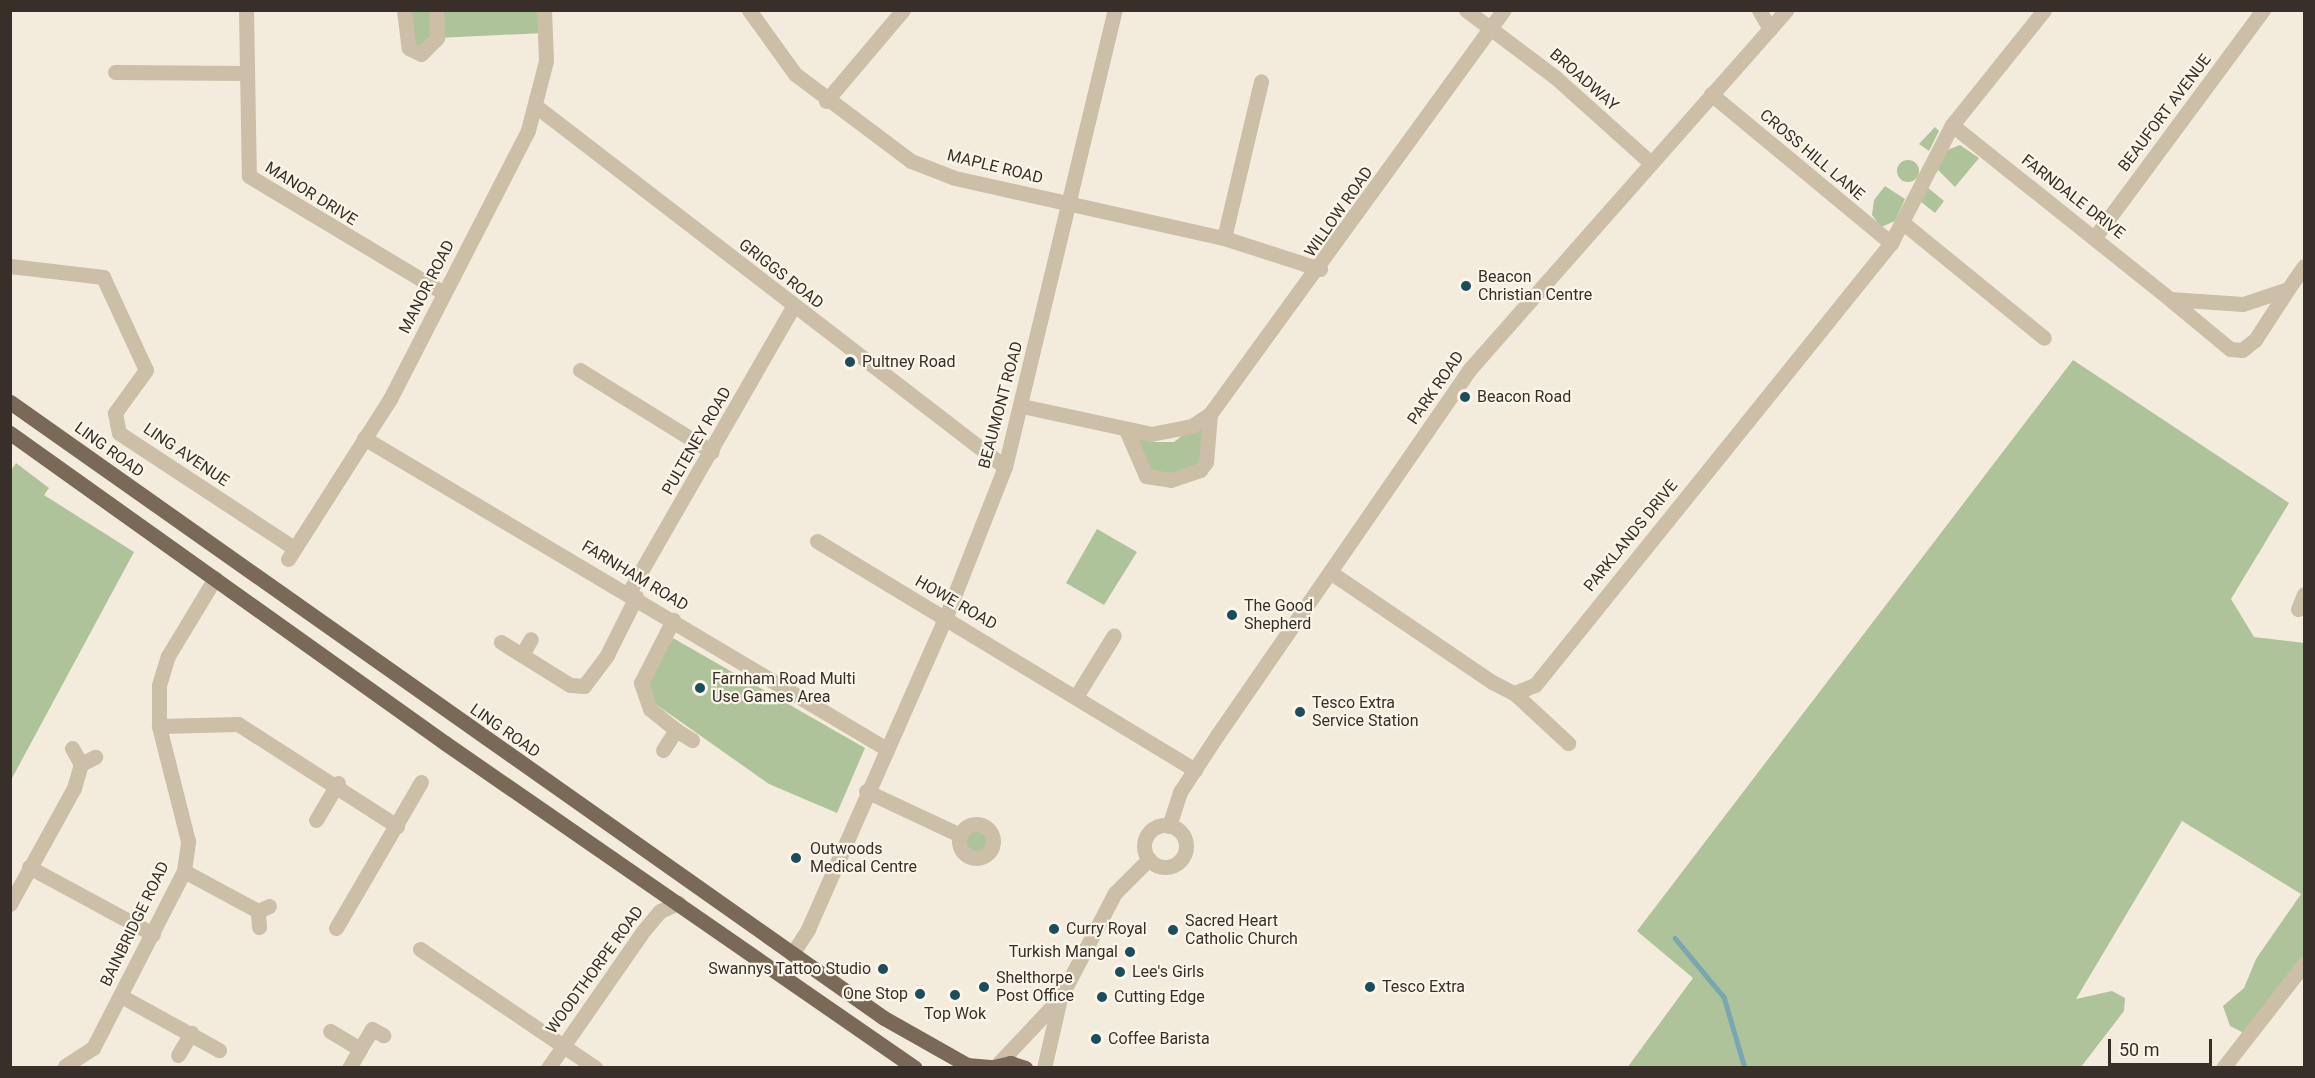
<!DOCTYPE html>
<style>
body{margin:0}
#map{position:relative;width:2315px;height:1078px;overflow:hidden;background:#f3ecdc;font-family:Roboto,sans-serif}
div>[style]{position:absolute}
.green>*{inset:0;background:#afc39b}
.round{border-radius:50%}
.stream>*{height:4.5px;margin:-2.25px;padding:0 2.25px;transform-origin:2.25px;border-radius:2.25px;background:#79a6b1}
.minor>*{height:15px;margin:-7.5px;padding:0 7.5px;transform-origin:7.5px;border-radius:7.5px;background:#ccbea7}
.minor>.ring{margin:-7.5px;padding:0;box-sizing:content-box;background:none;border:15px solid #ccbea7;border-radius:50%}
.tertiary>*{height:15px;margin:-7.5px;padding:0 7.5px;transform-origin:7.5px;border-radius:7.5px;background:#ccbea7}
.tertiary>.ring{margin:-7.5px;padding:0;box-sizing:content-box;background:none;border:15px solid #ccbea7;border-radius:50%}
.primary>*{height:15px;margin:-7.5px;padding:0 7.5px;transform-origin:7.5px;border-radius:7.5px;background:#7b6958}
.dots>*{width:16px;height:16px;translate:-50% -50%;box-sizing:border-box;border:3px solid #faf5e8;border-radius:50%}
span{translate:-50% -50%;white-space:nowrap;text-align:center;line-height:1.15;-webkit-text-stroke:4.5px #faf5e8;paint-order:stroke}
.street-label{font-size:16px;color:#383028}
.poi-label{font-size:16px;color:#383028}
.left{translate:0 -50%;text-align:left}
.right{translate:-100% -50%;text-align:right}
.frame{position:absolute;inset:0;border:12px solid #383028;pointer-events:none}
.scale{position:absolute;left:2108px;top:1039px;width:104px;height:27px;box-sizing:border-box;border:3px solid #383028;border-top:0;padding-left:8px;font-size:18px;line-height:21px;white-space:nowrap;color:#383028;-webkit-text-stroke:4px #faf5e8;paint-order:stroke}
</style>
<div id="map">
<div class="green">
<div style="clip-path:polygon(404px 11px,544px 11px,545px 33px,437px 38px,414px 53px)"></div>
<div style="clip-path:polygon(1935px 127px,1939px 131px,1929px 151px,1919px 144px)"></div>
<div style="clip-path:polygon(1960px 145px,1979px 158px,1955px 187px,1935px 167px,1945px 151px)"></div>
<div class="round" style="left:1897px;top:160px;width:22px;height:22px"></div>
<div style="clip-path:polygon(1885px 186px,1905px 199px,1895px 221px,1881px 227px,1872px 215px,1874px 200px)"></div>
<div style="clip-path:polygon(1927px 187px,1944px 201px,1935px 213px,1920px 201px)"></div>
<div style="clip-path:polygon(2073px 360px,2289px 503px,2231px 599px,2254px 637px,2304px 643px,2304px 961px,2248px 1035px,2230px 1026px,2223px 1006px,2244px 988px,2256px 959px,2301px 894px,2182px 821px,2076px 999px,2112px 991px,2125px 998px,2124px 1011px,2081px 1067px,1627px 1068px,1693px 978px,1637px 931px)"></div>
<div style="clip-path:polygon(1210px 414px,1206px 462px,1154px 480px,1130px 447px,1140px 433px,1150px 442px,1174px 442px)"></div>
<div style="clip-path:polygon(16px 463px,49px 488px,44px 495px,134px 552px,11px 780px,10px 472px)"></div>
<div style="clip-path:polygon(1097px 529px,1137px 552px,1104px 605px,1066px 583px)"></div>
<div style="clip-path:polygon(673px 638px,865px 748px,837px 813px,769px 784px,654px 703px,648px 679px)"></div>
<div class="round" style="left:959px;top:824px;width:34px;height:34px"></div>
</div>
<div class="stream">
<div style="left:1675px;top:938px;width:77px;rotate:50.3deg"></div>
<div style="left:1724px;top:997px;width:74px;rotate:73.5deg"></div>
</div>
<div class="minor">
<div style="left:246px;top:10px;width:166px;rotate:89deg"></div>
<div style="left:249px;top:176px;width:227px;rotate:31deg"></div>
<div style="left:404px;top:10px;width:38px;rotate:83deg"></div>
<div style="left:409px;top:48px;width:13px;rotate:27deg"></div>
<div style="left:421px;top:54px;width:23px;rotate:-45deg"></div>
<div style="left:437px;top:38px;width:28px;rotate:-92deg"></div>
<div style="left:749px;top:10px;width:79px;rotate:54.3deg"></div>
<div style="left:795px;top:74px;width:145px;rotate:36.9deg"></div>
<div style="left:911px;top:161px;width:47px;rotate:21.1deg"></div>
<div style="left:955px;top:178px;width:276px;rotate:12.6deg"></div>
<div style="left:1224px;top:238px;width:101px;rotate:17.9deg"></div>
<div style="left:1466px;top:10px;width:111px;rotate:37deg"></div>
<div style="left:1555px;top:77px;width:129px;rotate:41.9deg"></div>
<div style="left:1759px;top:10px;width:22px;rotate:60deg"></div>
<div style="left:115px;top:72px;width:131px;rotate:0.4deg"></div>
<div style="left:1711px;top:94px;width:234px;rotate:39.6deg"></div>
<div style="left:826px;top:101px;width:119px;rotate:-49.8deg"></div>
<div style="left:537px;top:107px;width:590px;rotate:37.57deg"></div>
<div style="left:1952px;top:125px;width:279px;rotate:38.6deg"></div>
<div style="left:2170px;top:299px;width:73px;rotate:3.9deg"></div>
<div style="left:2243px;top:304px;width:47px;rotate:-18.4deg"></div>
<div style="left:2288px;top:289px;width:28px;rotate:-55deg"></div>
<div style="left:1902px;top:222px;width:183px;rotate:39.2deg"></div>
<div style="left:2095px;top:237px;width:282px;rotate:-53.5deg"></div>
<div style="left:1224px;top:238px;width:161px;rotate:-76.7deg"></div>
<div style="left:10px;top:266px;width:94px;rotate:6.7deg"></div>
<div style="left:103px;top:277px;width:102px;rotate:65.2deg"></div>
<div style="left:146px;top:370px;width:53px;rotate:125.8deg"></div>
<div style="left:115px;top:413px;width:20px;rotate:79deg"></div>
<div style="left:119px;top:433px;width:209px;rotate:33.3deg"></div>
<div style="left:2172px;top:301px;width:75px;rotate:39.6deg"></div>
<div style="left:2230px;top:349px;width:12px;rotate:5deg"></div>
<div style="left:2242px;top:350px;width:16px;rotate:-38deg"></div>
<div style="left:2255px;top:340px;width:61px;rotate:-57.1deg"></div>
<div style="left:580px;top:370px;width:155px;rotate:31.8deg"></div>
<div style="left:1022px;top:406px;width:132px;rotate:12.2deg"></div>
<div style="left:1151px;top:434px;width:42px;rotate:-11deg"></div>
<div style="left:1192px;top:426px;width:22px;rotate:-34deg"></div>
<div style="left:1210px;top:414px;width:500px;rotate:-54deg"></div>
<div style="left:1127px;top:432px;width:48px;rotate:66.6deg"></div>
<div style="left:1146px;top:476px;width:25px;rotate:9deg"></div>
<div style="left:1171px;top:480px;width:31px;rotate:-19deg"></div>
<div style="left:1200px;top:470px;width:10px;rotate:-53deg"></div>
<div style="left:1206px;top:462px;width:48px;rotate:-85.2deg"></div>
<div style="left:364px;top:438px;width:606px;rotate:30.75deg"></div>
<div style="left:817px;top:541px;width:442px;rotate:31.2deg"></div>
<div style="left:288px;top:559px;width:190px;rotate:-57.5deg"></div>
<div style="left:390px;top:399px;width:302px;rotate:-62.8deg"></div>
<div style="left:528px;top:130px;width:71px;rotate:-75.4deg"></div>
<div style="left:546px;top:61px;width:51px;rotate:-92.2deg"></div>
<div style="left:1333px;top:574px;width:192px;rotate:34.2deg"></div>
<div style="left:1492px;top:682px;width:25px;rotate:27deg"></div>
<div style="left:1514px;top:693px;width:22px;rotate:-21deg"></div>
<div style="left:1535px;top:685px;width:568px;rotate:-51.15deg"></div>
<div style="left:1891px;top:243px;width:133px;rotate:-62.7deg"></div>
<div style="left:1952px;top:125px;width:147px;rotate:-51.3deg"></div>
<div style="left:629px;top:592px;width:329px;rotate:-60.1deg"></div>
<div style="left:2298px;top:609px;width:16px;rotate:-68deg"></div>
<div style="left:501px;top:642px;width:81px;rotate:31.9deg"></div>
<div style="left:570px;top:685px;width:14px;rotate:4deg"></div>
<div style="left:584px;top:686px;width:39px;rotate:-53deg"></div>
<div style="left:607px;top:655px;width:65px;rotate:-63.4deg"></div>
<div style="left:522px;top:655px;width:18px;rotate:-61deg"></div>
<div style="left:1514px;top:693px;width:74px;rotate:42.8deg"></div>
<div style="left:1077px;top:695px;width:70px;rotate:-58.3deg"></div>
<div style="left:159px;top:726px;width:79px;rotate:-1.5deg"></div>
<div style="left:238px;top:724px;width:189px;rotate:32.7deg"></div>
<div style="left:676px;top:730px;width:19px;rotate:32deg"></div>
<div style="left:72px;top:748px;width:18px;rotate:61deg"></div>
<div style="left:81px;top:764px;width:16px;rotate:-27deg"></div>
<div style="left:663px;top:750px;width:24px;rotate:-57deg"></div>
<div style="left:676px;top:730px;width:33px;rotate:-141deg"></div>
<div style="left:650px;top:709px;width:28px;rotate:-109deg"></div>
<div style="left:641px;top:683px;width:71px;rotate:-63.1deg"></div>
<div style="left:866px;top:791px;width:104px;rotate:25.1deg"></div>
<div style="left:316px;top:820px;width:43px;rotate:-59.3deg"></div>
<div class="ring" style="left:959px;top:824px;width:19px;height:19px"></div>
<div style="left:29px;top:867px;width:141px;rotate:28.4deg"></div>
<div style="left:184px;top:871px;width:84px;rotate:28.4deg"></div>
<div style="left:10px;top:904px;width:132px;rotate:-61.1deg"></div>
<div style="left:74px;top:788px;width:25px;rotate:-74deg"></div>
<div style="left:259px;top:927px;width:16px;rotate:-94deg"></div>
<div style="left:258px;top:911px;width:12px;rotate:-24deg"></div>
<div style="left:336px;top:928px;width:169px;rotate:-59.8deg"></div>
<div style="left:420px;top:949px;width:212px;rotate:34.1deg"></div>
<div style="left:792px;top:954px;width:30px;rotate:-57deg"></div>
<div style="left:808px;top:929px;width:339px;rotate:-66.2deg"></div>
<div style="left:945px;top:619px;width:163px;rotate:-68.5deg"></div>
<div style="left:1005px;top:467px;width:470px;rotate:-76.5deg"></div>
<div style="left:121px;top:996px;width:112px;rotate:28.9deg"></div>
<div style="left:330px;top:1031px;width:35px;rotate:31deg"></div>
<div style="left:360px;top:1049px;width:23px;rotate:-59deg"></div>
<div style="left:372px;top:1029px;width:13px;rotate:29deg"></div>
<div style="left:178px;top:1055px;width:26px;rotate:-59deg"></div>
<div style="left:65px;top:1066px;width:33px;rotate:-33deg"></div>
<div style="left:93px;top:1048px;width:199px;rotate:-62.8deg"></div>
<div style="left:184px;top:871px;width:30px;rotate:-82deg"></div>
<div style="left:188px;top:841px;width:119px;rotate:-104.2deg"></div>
<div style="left:159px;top:726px;width:41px;rotate:-90deg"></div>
<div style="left:159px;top:685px;width:30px;rotate:-73deg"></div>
<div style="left:168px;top:656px;width:91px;rotate:-58.9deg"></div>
<div style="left:349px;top:1068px;width:22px;rotate:-60deg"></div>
<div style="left:548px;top:1068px;width:168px;rotate:-55.2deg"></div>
<div style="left:644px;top:930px;width:25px;rotate:-50deg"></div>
<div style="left:660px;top:911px;width:20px;rotate:-24deg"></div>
<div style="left:2223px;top:1068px;width:132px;rotate:-52.1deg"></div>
</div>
<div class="tertiary">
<div class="ring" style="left:1144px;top:825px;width:27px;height:27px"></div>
<div style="left:1169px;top:826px;width:36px;rotate:-72deg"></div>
<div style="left:1180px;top:792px;width:69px;rotate:-56.8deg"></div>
<div style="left:1218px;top:734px;width:442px;rotate:-55.4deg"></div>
<div style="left:1469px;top:370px;width:480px;rotate:-48.6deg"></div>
<div style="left:998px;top:1064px;width:91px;rotate:-46.8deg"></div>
<div style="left:1044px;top:1068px;width:72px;rotate:-77.1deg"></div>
<div style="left:1060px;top:998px;width:119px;rotate:-62.4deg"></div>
<div style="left:1115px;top:893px;width:48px;rotate:-45deg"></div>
</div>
<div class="primary">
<div style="left:10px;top:402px;width:1069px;rotate:35.18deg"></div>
<div style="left:884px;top:1018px;width:95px;rotate:29.5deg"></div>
<div style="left:967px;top:1065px;width:23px;rotate:5deg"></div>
<div style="left:10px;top:433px;width:534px;rotate:35.48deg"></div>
<div style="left:445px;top:743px;width:571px;rotate:34.66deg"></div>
<div style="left:989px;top:1068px;width:22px;rotate:-13deg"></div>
<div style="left:1010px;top:1063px;width:16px;rotate:18deg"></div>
</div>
<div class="dots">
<div style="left:1466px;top:286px;background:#1b4d5b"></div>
<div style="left:850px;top:362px;background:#1b4d5b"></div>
<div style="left:1465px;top:397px;background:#1b4d5b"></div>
<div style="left:1232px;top:615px;background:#1b4d5b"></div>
<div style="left:700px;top:688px;background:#1b4d5b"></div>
<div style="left:1300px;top:712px;background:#1b4d5b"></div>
<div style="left:796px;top:858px;background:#1b4d5b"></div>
<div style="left:1054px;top:929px;background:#1b4d5b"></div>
<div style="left:1173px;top:930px;background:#1b4d5b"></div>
<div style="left:1130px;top:952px;background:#1b4d5b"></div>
<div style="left:883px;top:969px;background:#1b4d5b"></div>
<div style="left:1120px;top:972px;background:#1b4d5b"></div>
<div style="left:984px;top:987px;background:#1b4d5b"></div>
<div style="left:1370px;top:987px;background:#1b4d5b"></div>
<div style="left:920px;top:994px;background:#1b4d5b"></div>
<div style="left:955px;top:995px;background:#1b4d5b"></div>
<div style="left:1102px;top:997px;background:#1b4d5b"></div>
<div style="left:1096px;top:1039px;background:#1b4d5b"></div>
</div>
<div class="street-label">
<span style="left:1584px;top:80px;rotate:41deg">BROADWAY</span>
<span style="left:2165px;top:113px;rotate:-53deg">BEAUFORT AVENUE</span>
<span style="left:1812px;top:155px;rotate:40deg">CROSS HILL LANE</span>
<span style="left:995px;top:167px;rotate:14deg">MAPLE ROAD</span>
<span style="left:311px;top:194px;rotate:32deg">MANOR DRIVE</span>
<span style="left:2073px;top:197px;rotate:38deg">FARNDALE DRIVE</span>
<span style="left:1339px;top:212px;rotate:-55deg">WILLOW ROAD</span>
<span style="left:781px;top:274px;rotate:38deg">GRIGGS ROAD</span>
<span style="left:427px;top:287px;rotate:-63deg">MANOR ROAD</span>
<span style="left:1436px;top:388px;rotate:-55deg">PARK ROAD</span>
<span style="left:1001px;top:405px;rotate:-75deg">BEAUMONT ROAD</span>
<span style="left:697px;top:441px;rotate:-60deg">PULTENEY ROAD</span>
<span style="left:109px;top:450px;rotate:36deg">LING ROAD</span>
<span style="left:186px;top:455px;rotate:34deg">LING AVENUE</span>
<span style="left:1631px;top:536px;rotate:-51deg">PARKLANDS DRIVE</span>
<span style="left:635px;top:576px;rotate:31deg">FARNHAM ROAD</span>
<span style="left:956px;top:603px;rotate:30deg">HOWE ROAD</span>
<span style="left:505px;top:731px;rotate:35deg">LING ROAD</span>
<span style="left:135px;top:924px;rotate:-64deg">BAINBRIDGE ROAD</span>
<span style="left:595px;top:970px;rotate:-54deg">WOODTHORPE ROAD</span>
</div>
<div class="poi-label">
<span class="left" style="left:1478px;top:286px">Beacon<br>Christian Centre</span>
<span class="left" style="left:862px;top:362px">Pultney Road</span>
<span class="left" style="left:1477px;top:397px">Beacon Road</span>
<span class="left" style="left:1244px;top:615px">The Good<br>Shepherd</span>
<span class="left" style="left:712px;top:688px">Farnham Road Multi<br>Use Games Area</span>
<span class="left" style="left:1312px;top:712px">Tesco Extra<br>Service Station</span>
<span class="left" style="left:810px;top:858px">Outwoods<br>Medical Centre</span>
<span class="left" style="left:1185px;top:930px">Sacred Heart<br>Catholic Church</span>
<span class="left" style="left:1066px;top:929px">Curry Royal</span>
<span class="right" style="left:1118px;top:952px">Turkish Mangal</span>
<span class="right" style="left:871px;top:969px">Swannys Tattoo Studio</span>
<span class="left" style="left:1132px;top:972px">Lee's Girls</span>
<span class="left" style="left:996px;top:987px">Shelthorpe<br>Post Office</span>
<span class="left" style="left:1382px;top:987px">Tesco Extra</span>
<span class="right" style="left:908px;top:994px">One Stop</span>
<span class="left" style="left:1114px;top:997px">Cutting Edge</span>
<span style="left:955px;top:1014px">Top Wok</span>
<span class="left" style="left:1108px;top:1039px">Coffee Barista</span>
</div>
<div class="frame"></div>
<div class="scale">50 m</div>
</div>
